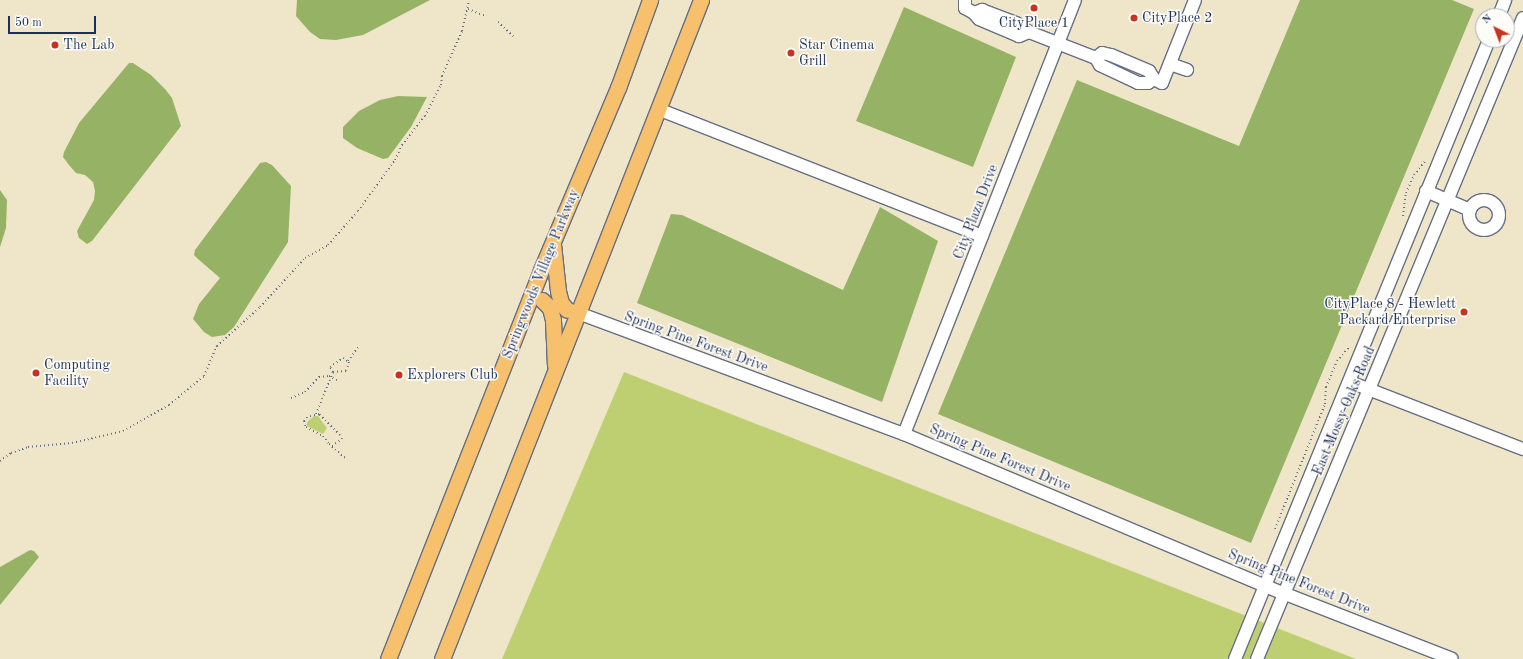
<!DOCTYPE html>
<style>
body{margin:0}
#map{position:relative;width:1523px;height:659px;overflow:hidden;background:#efe6ca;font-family:"Old Standard TT",serif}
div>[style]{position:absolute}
.green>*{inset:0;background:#becf72}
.forest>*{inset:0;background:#96b264}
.path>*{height:2px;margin-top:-1px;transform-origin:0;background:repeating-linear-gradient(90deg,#656f84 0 1px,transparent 0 4px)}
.roads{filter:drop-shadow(1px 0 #656f84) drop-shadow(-1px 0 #656f84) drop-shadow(0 1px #656f84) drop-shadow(0 -1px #656f84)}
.minor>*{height:12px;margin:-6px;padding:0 6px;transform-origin:6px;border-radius:6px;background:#fff}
.minor>.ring{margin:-6px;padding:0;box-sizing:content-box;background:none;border:12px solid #fff;border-radius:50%}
.major>*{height:15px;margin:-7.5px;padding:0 7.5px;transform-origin:7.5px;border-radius:7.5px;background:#f7c06c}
.dots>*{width:11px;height:11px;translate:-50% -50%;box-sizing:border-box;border:2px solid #fdfcf7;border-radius:50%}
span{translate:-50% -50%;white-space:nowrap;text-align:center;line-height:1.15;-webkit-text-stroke:3px #fdfcf7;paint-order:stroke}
.poi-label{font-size:14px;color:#1b2f5e}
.left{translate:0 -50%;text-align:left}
.right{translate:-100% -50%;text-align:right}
.street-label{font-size:14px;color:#1b2f5e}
.north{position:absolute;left:1475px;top:8px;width:40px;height:40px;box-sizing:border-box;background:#fdfcf7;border:1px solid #a3aaba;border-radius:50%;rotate:318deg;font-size:11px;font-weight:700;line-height:16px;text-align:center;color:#1b2f5e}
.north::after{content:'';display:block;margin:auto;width:14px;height:18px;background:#c8321e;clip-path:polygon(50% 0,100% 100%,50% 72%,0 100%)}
.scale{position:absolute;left:8px;top:16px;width:88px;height:18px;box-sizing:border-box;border:2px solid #1b2f5e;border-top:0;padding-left:5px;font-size:12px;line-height:14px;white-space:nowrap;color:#1b2f5e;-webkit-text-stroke:3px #fdfcf7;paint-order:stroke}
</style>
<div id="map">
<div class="green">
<div style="clip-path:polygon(624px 372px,1356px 659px,502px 659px)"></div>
<div style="clip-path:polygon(314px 416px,318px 416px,327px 428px,323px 434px,307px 426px,307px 422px)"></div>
</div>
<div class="forest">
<div style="clip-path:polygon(297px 0,430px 0,363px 35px,336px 40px,320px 39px,310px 32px,296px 16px)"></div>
<div style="clip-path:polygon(1300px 0,1452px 0,1474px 9px,1251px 543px,938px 414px,1077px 80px,1239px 146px)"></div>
<div style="clip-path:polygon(904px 7px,1016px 57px,973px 167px,856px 121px)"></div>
<div style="clip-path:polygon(129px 63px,133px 63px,151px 75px,165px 89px,172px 98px,181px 126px,92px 241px,87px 244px,79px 238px,77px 231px,94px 200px,95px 191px,93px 182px,85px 175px,76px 173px,69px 165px,63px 157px,64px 152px,79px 123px)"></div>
<div style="clip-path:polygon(398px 96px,427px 97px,411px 127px,388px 158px,383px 159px,357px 148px,343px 138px,343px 127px,359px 111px,380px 100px)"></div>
<div style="clip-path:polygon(266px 162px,272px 165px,291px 186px,288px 242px,234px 327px,225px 335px,212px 337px,204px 332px,193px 319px,199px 304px,220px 278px,198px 259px,194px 255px,195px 250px,260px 163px)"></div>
<div style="clip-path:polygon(0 190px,7px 200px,6px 228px,0 247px)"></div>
<div style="clip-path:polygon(880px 207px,938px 241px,882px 402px,637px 303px,671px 214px,682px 215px,843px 290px)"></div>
<div style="clip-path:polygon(30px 550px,34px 551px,39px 557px,0 605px,0 567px)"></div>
</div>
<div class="path">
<div style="left:468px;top:9px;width:18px;rotate:22deg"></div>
<div style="left:498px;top:22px;width:21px;rotate:43deg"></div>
<div style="left:1479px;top:32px;width:11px;rotate:-68deg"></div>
<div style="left:1403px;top:216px;width:23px;rotate:-83deg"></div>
<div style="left:1406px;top:193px;width:20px;rotate:-66deg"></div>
<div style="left:1414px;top:175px;width:19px;rotate:-51deg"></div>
<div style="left:348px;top:361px;width:19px;rotate:-54deg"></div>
<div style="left:291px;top:398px;width:15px;rotate:-23deg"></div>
<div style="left:305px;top:392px;width:21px;rotate:-47deg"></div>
<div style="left:319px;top:377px;width:10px;rotate:-6deg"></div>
<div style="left:329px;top:376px;width:9px;rotate:27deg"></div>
<div style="left:316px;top:414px;width:45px;rotate:-68deg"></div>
<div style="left:333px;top:372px;width:6px;rotate:-121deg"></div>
<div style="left:330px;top:367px;width:16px;rotate:-35deg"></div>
<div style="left:343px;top:358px;width:7px;rotate:34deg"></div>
<div style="left:349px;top:362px;width:9px;rotate:108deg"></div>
<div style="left:346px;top:371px;width:13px;rotate:176deg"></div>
<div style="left:332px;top:446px;width:12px;rotate:-35deg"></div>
<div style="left:342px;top:439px;width:4px;rotate:-117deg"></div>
<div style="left:340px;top:435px;width:30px;rotate:-135deg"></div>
<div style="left:319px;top:414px;width:12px;rotate:166deg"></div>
<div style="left:307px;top:417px;width:5px;rotate:127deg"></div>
<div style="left:304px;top:421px;width:6px;rotate:72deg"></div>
<div style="left:306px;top:427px;width:19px;rotate:28deg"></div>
<div style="left:323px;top:436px;width:10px;rotate:53deg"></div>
<div style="left:329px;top:444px;width:20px;rotate:41deg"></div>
<div style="left:344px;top:457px;width:3px;rotate:18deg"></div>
<div style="left:0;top:461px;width:14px;rotate:-36deg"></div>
<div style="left:11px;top:453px;width:18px;rotate:-19deg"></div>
<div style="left:28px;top:447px;width:44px;rotate:-5.2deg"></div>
<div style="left:72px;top:443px;width:52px;rotate:-13.2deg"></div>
<div style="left:123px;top:431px;width:53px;rotate:-29.5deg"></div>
<div style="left:169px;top:405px;width:45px;rotate:-39.6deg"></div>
<div style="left:204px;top:376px;width:33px;rotate:-67deg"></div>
<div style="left:217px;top:346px;width:58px;rotate:-42.2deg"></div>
<div style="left:260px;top:307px;width:67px;rotate:-47.4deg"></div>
<div style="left:305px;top:258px;width:26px;rotate:-29deg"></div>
<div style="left:328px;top:245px;width:45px;rotate:-48.6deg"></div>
<div style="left:358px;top:211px;width:63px;rotate:-54deg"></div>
<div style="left:395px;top:160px;width:17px;rotate:-65deg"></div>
<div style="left:402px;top:145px;width:37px;rotate:-52deg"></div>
<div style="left:425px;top:116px;width:35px;rotate:-63deg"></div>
<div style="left:441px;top:85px;width:9px;rotate:-84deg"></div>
<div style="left:442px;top:76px;width:49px;rotate:-66deg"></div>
<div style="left:462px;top:31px;width:32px;rotate:-77deg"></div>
<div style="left:1275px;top:529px;width:135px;rotate:-68.2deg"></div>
<div style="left:1325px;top:404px;width:17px;rotate:-87deg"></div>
<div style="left:1326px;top:387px;width:28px;rotate:-67deg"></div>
<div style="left:1337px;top:361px;width:20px;rotate:-49deg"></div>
</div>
<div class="roads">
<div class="minor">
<div style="left:965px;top:0;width:8px;rotate:90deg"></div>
<div style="left:965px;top:8px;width:10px;rotate:29deg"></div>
<div style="left:1499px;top:16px;width:17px;rotate:-69deg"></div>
<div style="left:1029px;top:32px;width:11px;rotate:158deg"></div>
<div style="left:1019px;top:36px;width:43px;rotate:-157deg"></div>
<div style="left:979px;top:19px;width:8px;rotate:-130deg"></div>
<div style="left:974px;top:13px;width:9px;rotate:-21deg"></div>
<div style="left:982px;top:10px;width:36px;rotate:21deg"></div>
<div style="left:1016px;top:23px;width:16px;rotate:35deg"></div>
<div style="left:1029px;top:32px;width:72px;rotate:21.2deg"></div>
<div style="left:1096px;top:58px;width:8px;rotate:60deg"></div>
<div style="left:1100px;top:65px;width:42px;rotate:25.3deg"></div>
<div style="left:1138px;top:83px;width:10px"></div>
<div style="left:1148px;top:83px;width:7px;rotate:-34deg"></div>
<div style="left:1154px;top:79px;width:9px;rotate:-122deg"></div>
<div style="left:1149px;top:71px;width:41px;rotate:-157.2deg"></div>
<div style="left:1111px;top:55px;width:9px;rotate:-167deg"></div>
<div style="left:1102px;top:53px;width:8px;rotate:140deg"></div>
<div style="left:1170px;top:64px;width:18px;rotate:19deg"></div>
<div style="left:1154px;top:79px;width:9px;rotate:27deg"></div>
<div style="left:1162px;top:83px;width:89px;rotate:-68.3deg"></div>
<div style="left:658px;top:109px;width:348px;rotate:21.4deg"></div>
<div style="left:1426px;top:191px;width:48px;rotate:23.4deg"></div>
<div class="ring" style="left:1469px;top:200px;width:18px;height:18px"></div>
<div style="left:570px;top:310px;width:356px;rotate:20.4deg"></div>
<div style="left:904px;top:434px;width:411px;rotate:22.8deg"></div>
<div style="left:1283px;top:593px;width:181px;rotate:21.3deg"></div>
<div style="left:1350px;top:382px;width:186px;rotate:21.2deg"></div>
<div style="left:904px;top:434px;width:466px;rotate:-68.5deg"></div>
<div style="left:1235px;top:659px;width:669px;rotate:-67.69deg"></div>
<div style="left:1257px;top:659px;width:694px;rotate:-67.46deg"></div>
</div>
<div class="major">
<div style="left:553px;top:244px;width:47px;rotate:83.9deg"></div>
<div style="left:558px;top:291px;width:12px;rotate:76deg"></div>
<div style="left:561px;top:303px;width:9px;rotate:49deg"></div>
<div style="left:542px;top:300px;width:11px;rotate:45deg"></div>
<div style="left:550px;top:308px;width:12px;rotate:76deg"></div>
<div style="left:553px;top:320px;width:45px;rotate:87.5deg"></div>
<div style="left:388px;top:659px;width:418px;rotate:-68.5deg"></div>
<div style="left:541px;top:270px;width:198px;rotate:-67.1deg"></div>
<div style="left:618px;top:88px;width:94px;rotate:-70deg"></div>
<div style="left:442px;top:659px;width:708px;rotate:-68.54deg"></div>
</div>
</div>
<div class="dots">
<div style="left:1034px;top:8px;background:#c8321e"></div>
<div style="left:1134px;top:18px;background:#c8321e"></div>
<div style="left:55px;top:45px;background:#c8321e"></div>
<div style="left:791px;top:53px;background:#c8321e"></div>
<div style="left:1464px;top:312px;background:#c8321e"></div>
<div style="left:36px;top:373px;background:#c8321e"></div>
<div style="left:399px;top:375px;background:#c8321e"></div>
</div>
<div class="poi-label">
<span class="left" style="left:1142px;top:18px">CityPlace 2</span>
<span style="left:1034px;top:23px">CityPlace 1</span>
<span class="left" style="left:63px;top:45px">The Lab</span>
<span class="left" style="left:799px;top:53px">Star Cinema<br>Grill</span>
<span class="right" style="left:1456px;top:312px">CityPlace 8 - Hewlett<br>Packard Enterprise</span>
<span class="left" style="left:44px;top:373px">Computing<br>Facility</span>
<span class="left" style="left:407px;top:375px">Explorers Club</span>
</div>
<div class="street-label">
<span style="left:976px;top:212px;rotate:-69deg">City Plaza Drive</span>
<span style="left:541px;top:274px;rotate:-68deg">Springwoods Village Parkway</span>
<span style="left:696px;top:342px;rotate:20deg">Spring Pine Forest Drive</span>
<span style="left:1344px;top:411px;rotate:-67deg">East Mossy Oaks Road</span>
<span style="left:1000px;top:458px;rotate:23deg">Spring Pine Forest Drive</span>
<span style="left:1299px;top:582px;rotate:22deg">Spring Pine Forest Drive</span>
</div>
<div class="north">N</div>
<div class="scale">50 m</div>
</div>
